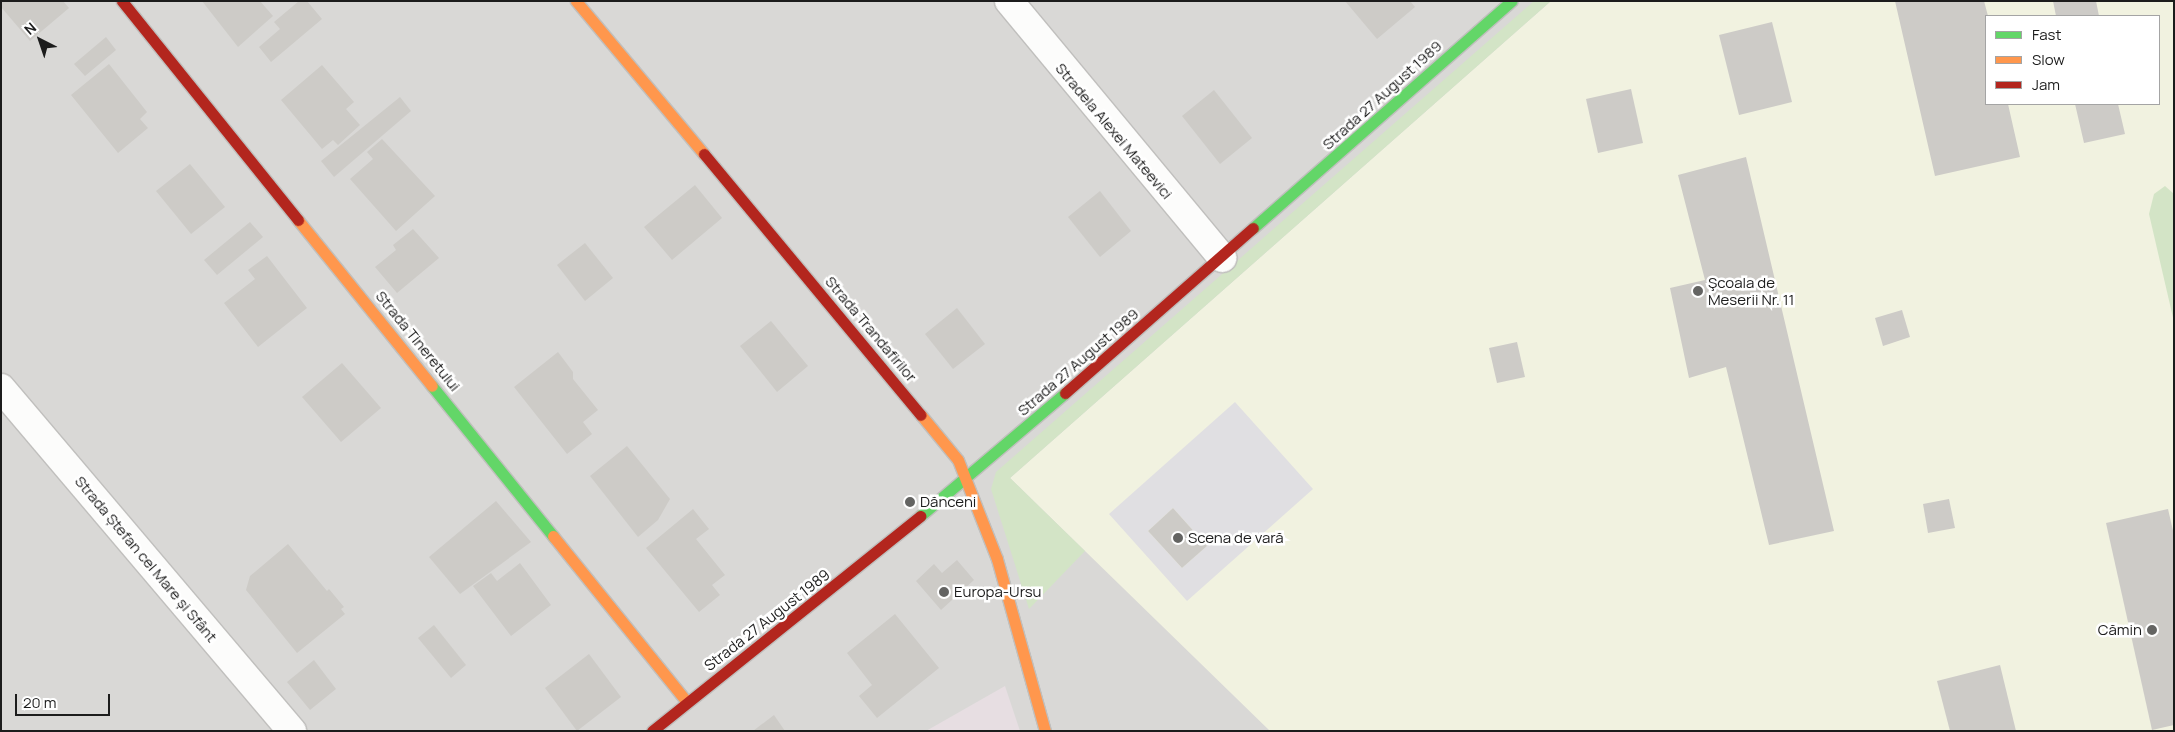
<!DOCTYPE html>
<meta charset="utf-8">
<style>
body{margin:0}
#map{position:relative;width:2175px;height:732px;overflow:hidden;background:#eae9e4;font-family:Manrope,sans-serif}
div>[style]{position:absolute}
.residential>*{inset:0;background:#d9d8d6}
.industrial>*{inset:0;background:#e7dee2}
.education>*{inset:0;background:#f1f2e0}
.grass>*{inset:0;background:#d3e4c6}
.plaza>*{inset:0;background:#e0dfe2}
.building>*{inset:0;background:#cdcbc7}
.roads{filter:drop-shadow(1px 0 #c0bfbd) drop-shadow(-1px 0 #c0bfbd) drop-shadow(0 1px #c0bfbd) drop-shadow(0 -1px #c0bfbd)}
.street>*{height:28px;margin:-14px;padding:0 14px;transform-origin:14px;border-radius:14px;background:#fcfcfb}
.fast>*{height:11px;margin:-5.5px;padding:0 5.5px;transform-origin:5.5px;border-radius:5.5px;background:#63d668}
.slow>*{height:11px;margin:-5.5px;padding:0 5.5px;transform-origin:5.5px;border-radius:5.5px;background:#ff974d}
.jam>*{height:11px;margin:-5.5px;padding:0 5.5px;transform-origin:5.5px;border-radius:5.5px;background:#b3261e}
.dots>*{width:14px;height:14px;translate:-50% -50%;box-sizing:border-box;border:2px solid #fff;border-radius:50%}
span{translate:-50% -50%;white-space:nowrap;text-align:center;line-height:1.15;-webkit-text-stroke:5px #fff;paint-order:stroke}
.street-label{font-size:15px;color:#1c1c1c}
.poi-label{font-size:15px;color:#1c1c1c}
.left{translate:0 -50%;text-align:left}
.right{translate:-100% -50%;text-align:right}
.frame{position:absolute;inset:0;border:2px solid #1c1c1c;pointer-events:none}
.legend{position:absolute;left:1985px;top:15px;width:175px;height:90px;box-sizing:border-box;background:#fff;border:1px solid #a4a4a4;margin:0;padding:6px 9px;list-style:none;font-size:15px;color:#1c1c1c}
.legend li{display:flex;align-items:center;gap:10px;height:25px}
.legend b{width:25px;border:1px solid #a4a4a4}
.north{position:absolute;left:15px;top:15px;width:50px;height:50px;-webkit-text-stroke:4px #fff;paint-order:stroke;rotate:319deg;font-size:14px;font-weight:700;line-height:20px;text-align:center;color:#1c1c1c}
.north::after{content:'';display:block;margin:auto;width:18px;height:22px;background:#1c1c1c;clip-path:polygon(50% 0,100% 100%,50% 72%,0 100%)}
.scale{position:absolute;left:15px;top:694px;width:95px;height:22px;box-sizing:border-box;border:2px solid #1c1c1c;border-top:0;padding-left:6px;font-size:15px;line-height:18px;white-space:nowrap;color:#1c1c1c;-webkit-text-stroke:4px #fff;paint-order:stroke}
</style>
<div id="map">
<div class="residential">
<div style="clip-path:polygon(evenodd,1px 1px,2174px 1px,2174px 731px,1px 731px,1px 1px,1986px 16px,2159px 16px,2159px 104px,1986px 104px,1986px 16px)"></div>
</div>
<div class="industrial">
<div style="clip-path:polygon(1005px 686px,1020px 731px,926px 731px)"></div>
</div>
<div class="education">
<div style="clip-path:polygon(evenodd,1551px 1px,2174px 1px,2174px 731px,1270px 731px,1010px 478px,1551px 1px,1986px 16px,2159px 16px,2159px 104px,1986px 104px,1986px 16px)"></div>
</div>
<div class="grass">
<div style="clip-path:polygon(1534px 1px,1551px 1px,1010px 478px,1085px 551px,1029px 609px,991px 489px,996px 472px)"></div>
<div style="clip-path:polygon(2165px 186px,2174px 194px,2174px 322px,2149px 214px,2154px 194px)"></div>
</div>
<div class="plaza">
<div style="clip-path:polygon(evenodd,1235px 402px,1313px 489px,1187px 601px,1109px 514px,1235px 402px,1173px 508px,1207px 546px,1182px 568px,1148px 531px,1173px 508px)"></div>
</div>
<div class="building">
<div style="clip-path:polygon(1px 1px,63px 1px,69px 8px,30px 41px,1px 7px)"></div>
<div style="clip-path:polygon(202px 1px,260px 1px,273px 16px,238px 47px)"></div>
<div style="clip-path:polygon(299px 1px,307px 1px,322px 19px,271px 62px,259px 47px,280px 29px,274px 22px)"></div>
<div style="clip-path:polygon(1345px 1px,1410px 1px,1415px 7px,1377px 39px)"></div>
<div style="clip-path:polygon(1895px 1px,1984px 1px,1988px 16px,1986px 104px,2008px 104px,2020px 157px,1935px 176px)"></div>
<div style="clip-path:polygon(2053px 1px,2096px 1px,2099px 16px,2056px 16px)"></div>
<div style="clip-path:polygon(1772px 22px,1792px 102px,1739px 115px,1719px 35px)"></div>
<div style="clip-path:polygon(106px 37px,116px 50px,85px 76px,74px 64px)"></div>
<div style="clip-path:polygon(109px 64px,147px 112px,140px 119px,148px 128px,118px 153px,71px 95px)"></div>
<div style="clip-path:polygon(322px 65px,354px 102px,346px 109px,360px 125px,338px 145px,333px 140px,322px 149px,281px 100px)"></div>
<div style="clip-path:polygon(1631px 89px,1643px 143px,1598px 153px,1586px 99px)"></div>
<div style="clip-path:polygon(1214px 90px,1252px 138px,1220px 164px,1182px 116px)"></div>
<div style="clip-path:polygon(400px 97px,411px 111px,334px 177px,321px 161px)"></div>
<div style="clip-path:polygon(2075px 104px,2118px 104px,2125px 134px,2084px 143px)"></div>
<div style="clip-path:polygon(382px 139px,435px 196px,396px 231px,350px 179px,373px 159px,367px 152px)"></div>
<div style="clip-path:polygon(1746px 157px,1834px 531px,1769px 545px,1726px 367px,1689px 378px,1670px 288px,1705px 280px,1678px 175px)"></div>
<div style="clip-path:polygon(190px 164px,225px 207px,191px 234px,156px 191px)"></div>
<div style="clip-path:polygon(695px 185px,722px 218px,672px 260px,644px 227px)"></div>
<div style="clip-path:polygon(1100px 191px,1131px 231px,1100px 257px,1068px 217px)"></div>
<div style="clip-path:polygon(250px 222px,263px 237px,217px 275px,204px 260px)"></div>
<div style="clip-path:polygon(413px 229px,439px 258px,397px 293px,375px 267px,396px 250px,393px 245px)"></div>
<div style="clip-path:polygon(585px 243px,613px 278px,585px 301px,557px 265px)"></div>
<div style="clip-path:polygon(267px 256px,307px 308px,258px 347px,224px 303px,255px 279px,248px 270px)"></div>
<div style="clip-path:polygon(957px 308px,985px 344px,953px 369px,925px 334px)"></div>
<div style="clip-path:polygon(1902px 310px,1910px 337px,1883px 346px,1875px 318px)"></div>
<div style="clip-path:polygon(771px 321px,808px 366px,777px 392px,740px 346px)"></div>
<div style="clip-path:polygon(1517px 342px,1525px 377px,1497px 383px,1489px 348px)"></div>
<div style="clip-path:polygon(558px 352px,573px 372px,573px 379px,598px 410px,583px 422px,592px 434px,567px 454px,514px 387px)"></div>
<div style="clip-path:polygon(342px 363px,381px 408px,341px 442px,302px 397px)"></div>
<div style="clip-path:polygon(627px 446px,670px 499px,658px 520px,638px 537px,590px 476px)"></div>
<div style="clip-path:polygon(1949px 499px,1955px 528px,1928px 533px,1923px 504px)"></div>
<div style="clip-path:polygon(496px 501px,531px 542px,460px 594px,429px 557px)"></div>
<div style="clip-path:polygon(1173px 508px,1207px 546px,1182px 568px,1148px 531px)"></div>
<div style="clip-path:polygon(693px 509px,709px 529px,696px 539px,725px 575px,712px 585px,720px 595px,699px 612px,646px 548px)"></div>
<div style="clip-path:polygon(2168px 509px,2174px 535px,2174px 725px,2152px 730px,2106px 523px)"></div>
<div style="clip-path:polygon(288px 544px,327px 591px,329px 589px,344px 607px,341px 609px,345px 614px,297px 653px,246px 590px,250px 576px)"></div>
<div style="clip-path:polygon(957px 560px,974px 580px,941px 610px,916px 581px,934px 564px,942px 573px)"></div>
<div style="clip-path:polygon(520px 563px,551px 605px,511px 636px,473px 586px,491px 573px,497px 581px)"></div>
<div style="clip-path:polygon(895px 614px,939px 668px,877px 718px,859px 696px,872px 685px,847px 653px)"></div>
<div style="clip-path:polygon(434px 625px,466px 665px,451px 678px,418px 638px)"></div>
<div style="clip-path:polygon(589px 654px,621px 697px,577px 731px,545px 688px)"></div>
<div style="clip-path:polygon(314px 660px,336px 689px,310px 710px,287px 682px)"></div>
<div style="clip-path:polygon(2000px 665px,2016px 731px,1950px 731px,1937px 681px)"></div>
<div style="clip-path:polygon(774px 715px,785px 731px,753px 731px)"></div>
</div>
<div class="roads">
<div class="street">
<div style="left:1009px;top:1px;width:334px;rotate:50.3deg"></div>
<div style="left:1px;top:388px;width:450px;rotate:49.7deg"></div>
</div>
<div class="fast">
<div style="left:1253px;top:228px;width:344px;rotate:-41.3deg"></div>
<div style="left:432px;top:386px;width:193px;rotate:51.1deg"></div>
<div style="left:920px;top:516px;width:190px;rotate:-40.3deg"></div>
</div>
<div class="slow">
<div style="left:576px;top:1px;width:199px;rotate:50.1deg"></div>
<div style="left:298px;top:220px;width:213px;rotate:51.1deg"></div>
<div style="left:921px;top:415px;width:58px;rotate:50.6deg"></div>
<div style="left:958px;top:460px;width:106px;rotate:68.5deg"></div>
<div style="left:997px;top:559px;width:179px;rotate:74.4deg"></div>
<div style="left:553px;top:536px;width:213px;rotate:51.1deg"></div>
</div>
<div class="jam">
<div style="left:122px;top:1px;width:281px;rotate:51.2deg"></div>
<div style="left:704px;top:154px;width:339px;rotate:50.3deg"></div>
<div style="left:1065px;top:393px;width:250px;rotate:-41.3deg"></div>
<div style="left:652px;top:731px;width:344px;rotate:-38.7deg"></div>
</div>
</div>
<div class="dots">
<div style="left:1698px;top:291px;background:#646462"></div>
<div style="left:910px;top:502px;background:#646462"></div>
<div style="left:1178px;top:538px;background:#646462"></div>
<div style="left:944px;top:592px;background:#646462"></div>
<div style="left:2152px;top:630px;background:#646462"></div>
</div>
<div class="street-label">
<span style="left:1382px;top:95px;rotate:-42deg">Strada 27 August 1989</span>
<span style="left:1114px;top:131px;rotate:50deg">Stradela Alexei Mateevici</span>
<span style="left:871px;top:329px;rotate:50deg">Strada Trandafirilor</span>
<span style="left:418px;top:341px;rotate:51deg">Strada Tineretului</span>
<span style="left:1078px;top:362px;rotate:-41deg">Strada 27 August 1989</span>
<span style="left:146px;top:559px;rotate:50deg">Strada Ștefan cel Mare și Sfânt</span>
<span style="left:767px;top:620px;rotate:-38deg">Strada 27 August 1989</span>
</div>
<div class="poi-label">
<span class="left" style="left:1708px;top:291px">Şcoala de<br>Meserii Nr. 11</span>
<span class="left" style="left:920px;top:502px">Dănceni</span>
<span class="left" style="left:1188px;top:538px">Scena de vară</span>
<span class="left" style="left:954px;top:592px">Europa-Ursu</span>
<span class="right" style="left:2142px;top:630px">Cămin</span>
</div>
<div class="frame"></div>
<ul class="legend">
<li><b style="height:6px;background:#63d668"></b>Fast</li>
<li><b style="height:6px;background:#ff974d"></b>Slow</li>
<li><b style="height:6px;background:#b3261e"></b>Jam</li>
</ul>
<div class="north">N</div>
<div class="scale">20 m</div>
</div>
